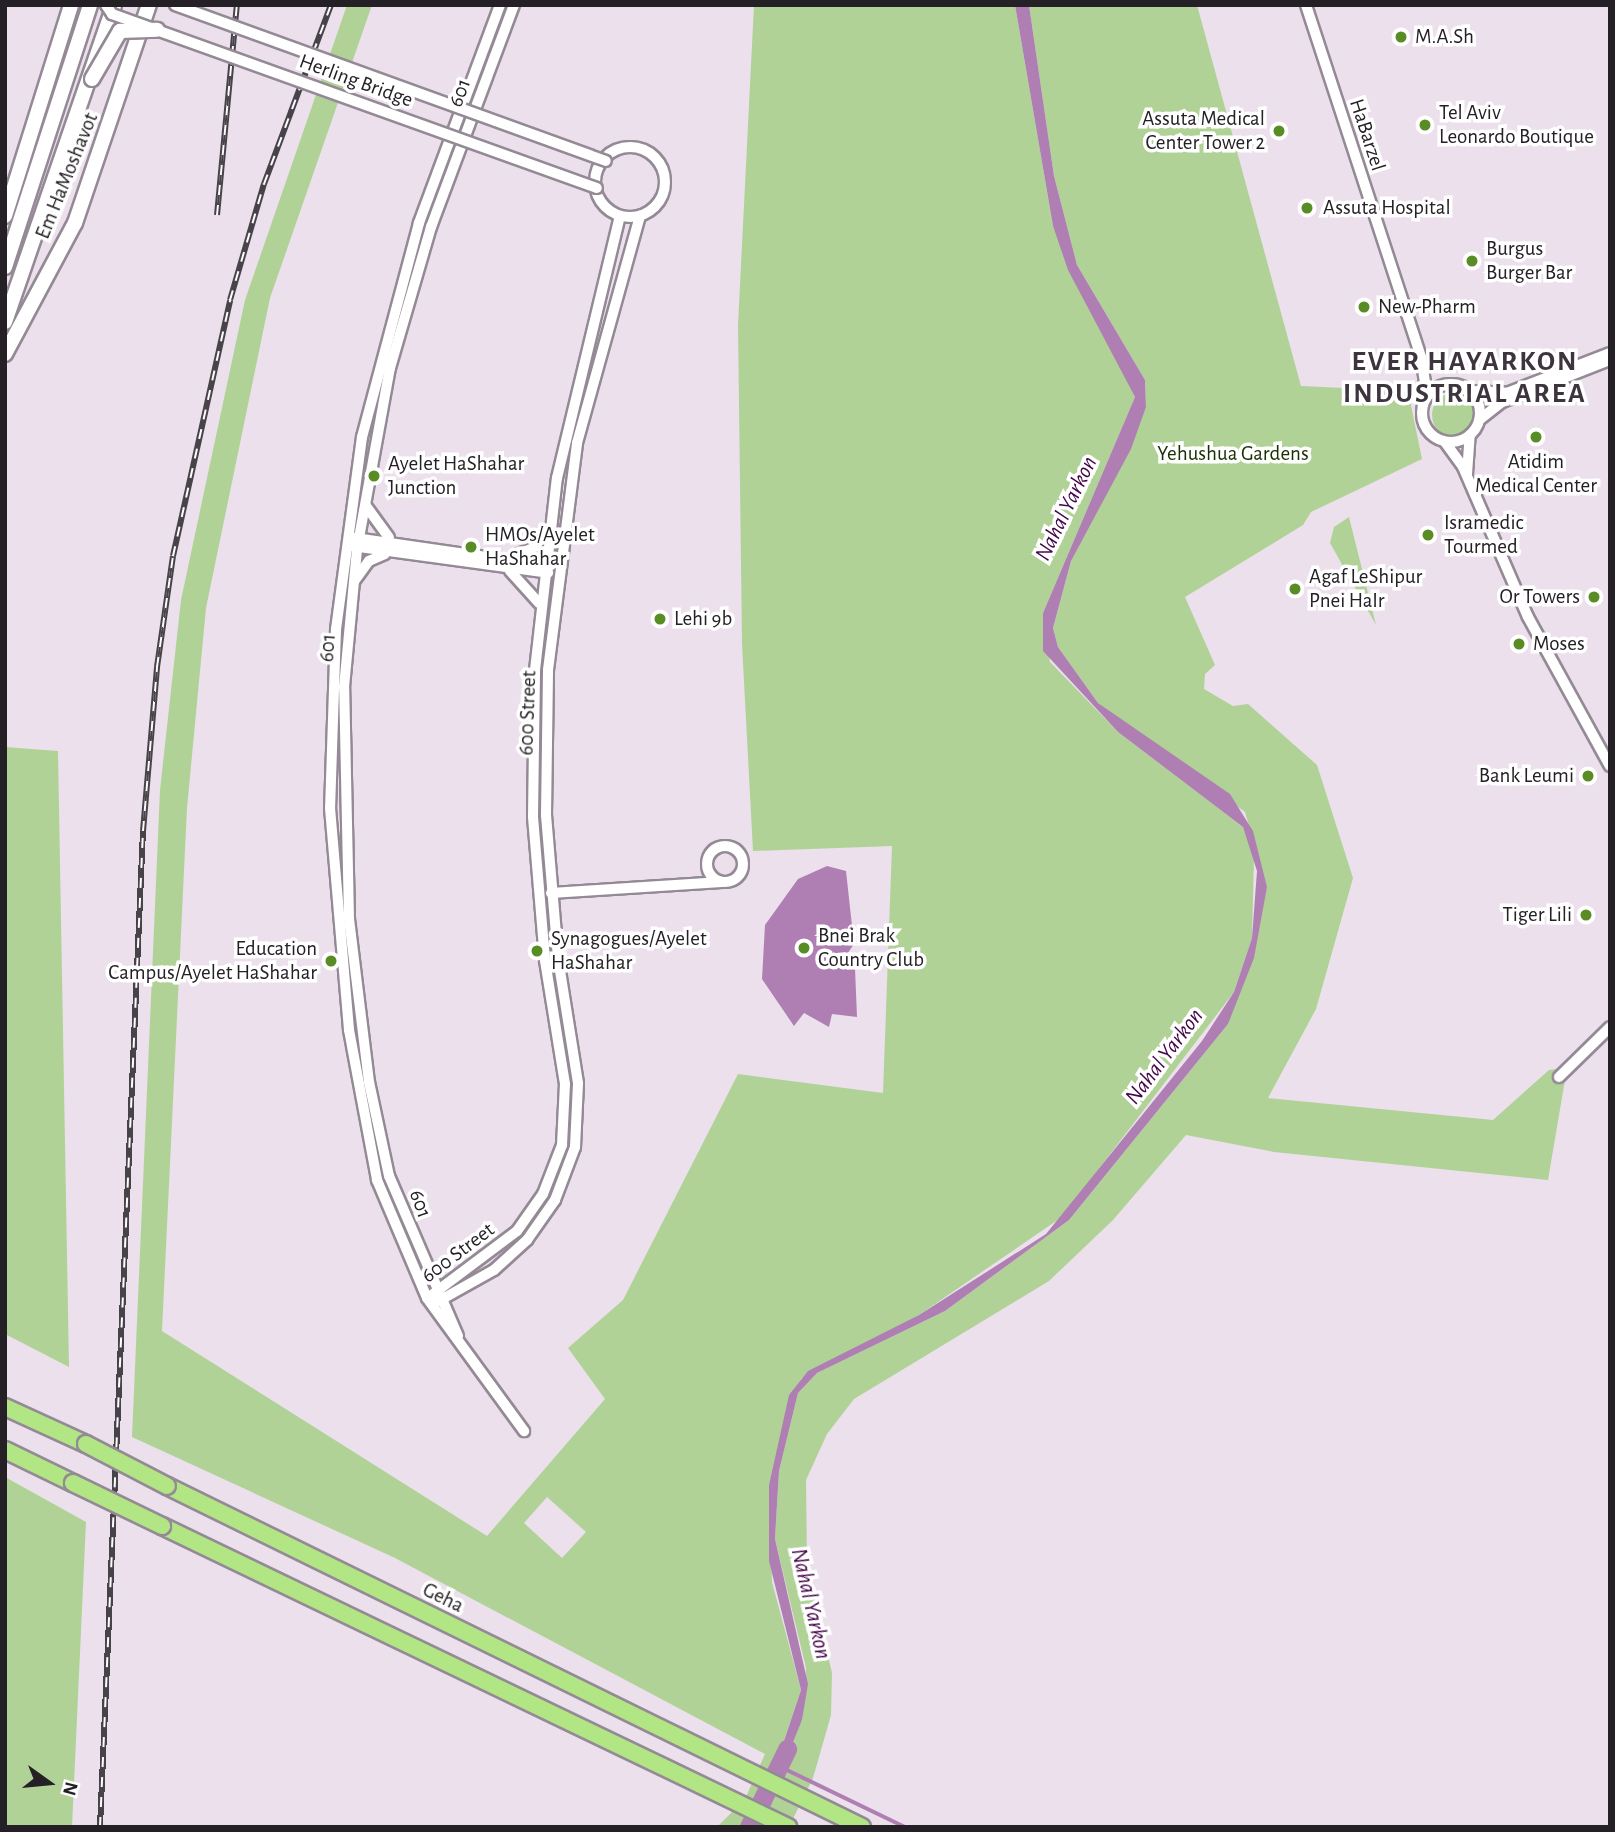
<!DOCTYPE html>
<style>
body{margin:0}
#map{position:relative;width:1615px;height:1832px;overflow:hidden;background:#ebe0ec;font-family:"Alegreya Sans",sans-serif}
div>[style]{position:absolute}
.green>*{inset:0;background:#b0d296}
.round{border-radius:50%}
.water>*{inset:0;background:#af7fb4}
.stream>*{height:3.5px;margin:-1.75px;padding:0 1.75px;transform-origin:1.75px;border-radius:1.75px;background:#af7fb4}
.river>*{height:19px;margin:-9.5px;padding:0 9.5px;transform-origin:9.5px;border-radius:9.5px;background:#af7fb4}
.roads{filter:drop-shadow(2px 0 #948a95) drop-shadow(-2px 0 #948a95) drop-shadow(0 2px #948a95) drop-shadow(0 -2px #948a95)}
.minor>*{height:10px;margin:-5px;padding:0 5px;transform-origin:5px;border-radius:5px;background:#fff}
.minor>.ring{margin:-5px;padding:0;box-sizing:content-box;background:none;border:10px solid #fff;border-radius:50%}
.secondary>*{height:14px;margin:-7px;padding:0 7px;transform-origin:7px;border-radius:7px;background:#fff}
.trunk>*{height:16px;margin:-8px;padding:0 8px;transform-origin:8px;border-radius:8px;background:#b2e684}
.rail>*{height:6px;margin-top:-3px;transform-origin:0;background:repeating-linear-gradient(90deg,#fff 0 10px,#484349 0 20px);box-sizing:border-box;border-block:2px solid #484349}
.bridges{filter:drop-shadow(2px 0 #948a95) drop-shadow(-2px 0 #948a95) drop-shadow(0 2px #948a95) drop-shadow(0 -2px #948a95)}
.minor-bridge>*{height:10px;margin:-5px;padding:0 5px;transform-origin:5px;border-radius:5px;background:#fff}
.secondary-bridge>*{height:14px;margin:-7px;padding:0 7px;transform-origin:7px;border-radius:7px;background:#fff}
.trunk-bridge>*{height:16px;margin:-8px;padding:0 8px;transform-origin:8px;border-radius:8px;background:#b2e684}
.dots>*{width:19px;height:19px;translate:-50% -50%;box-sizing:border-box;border:4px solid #fff;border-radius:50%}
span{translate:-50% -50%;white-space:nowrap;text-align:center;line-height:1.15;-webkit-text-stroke:7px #fff;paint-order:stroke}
.poi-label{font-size:21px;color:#242025}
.left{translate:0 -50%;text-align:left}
.right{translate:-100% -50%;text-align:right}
.street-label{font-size:21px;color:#242025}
.park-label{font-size:21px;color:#1a3003}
.water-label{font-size:23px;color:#45054b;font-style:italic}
.district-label{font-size:28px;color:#3d343d;font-weight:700;letter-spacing:2px}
.frame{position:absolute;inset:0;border:7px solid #242025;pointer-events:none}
.north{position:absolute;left:14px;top:1748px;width:70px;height:70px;-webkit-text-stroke:5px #fff;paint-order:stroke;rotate:105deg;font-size:19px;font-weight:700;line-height:28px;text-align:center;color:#242025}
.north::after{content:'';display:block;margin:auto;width:24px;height:32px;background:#242025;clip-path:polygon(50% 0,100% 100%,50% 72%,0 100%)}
</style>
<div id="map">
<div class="green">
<div style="clip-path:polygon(evenodd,347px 5px,372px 5px,270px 298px,206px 608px,187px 808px,162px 1331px,487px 1536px,605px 1399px,568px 1348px,623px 1300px,738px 1074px,883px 1093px,892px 846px,753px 851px,742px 644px,738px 325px,754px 5px,1015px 5px,1053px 226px,1135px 397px,1043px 613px,1050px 662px,1118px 732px,1243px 827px,1254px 858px,1252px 938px,1234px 992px,1062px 1217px,919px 1315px,801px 1379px,769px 1485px,772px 1582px,801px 1690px,774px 1771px,802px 1720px,806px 1668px,775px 1539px,779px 1471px,798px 1393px,817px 1373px,945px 1311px,1069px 1220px,1228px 1024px,1267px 887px,1245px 812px,1098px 703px,1058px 647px,1053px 628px,1071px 561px,1146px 407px,1145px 380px,1077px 265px,1054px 176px,1029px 5px,1197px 5px,1301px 386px,1408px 391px,1422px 459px,1311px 512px,1303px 525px,1185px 597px,1215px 665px,1205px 674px,1204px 689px,1233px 706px,1248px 704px,1317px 765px,1353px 878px,1316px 1009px,1268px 1098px,1493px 1120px,1549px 1070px,1567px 1068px,1548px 1180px,1274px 1152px,1186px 1135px,1113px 1220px,1049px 1281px,854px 1399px,827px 1434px,806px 1480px,807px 1566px,832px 1673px,831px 1715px,813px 1778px,789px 1827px,717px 1827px,745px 1799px,765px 1754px,395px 1558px,132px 1437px,160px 790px,181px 600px,245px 300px,347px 5px,547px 1497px,586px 1532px,562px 1558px,524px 1523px,547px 1497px)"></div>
<div class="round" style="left:1432px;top:393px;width:44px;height:44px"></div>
<div style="clip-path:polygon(1349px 517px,1376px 625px,1330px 543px,1334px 527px)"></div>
<div style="clip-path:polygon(5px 747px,58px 751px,69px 1367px,5px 1334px)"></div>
<div style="clip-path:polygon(5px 1477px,86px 1522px,72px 1827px,5px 1827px)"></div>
</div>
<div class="water">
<div style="clip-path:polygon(1015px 5px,1029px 5px,1054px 176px,1077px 265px,1145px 380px,1146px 407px,1131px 449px,1071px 561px,1053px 628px,1058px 647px,1098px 703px,1230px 794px,1253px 831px,1267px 887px,1254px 958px,1228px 1024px,1069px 1220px,945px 1311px,817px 1373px,798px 1393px,779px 1471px,775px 1539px,808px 1684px,802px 1720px,780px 1774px,774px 1771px,801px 1690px,769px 1561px,769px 1485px,789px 1395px,808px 1371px,919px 1315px,1046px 1234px,1202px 1041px,1234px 992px,1252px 938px,1257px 871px,1243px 827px,1118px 732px,1043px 651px,1043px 613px,1135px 397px,1068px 270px,1053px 226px)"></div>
<div style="clip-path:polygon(827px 866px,846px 871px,854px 944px,843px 960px,855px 968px,857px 1017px,832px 1014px,829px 1027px,804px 1013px,794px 1026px,762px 979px,765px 925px,798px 879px)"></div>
</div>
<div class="stream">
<div style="left:781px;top:1767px;width:138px;rotate:25.8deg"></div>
</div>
<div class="river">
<div style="left:749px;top:1827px;width:87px;rotate:-64deg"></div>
</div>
<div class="roads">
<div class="minor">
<div style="left:500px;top:5px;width:233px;rotate:110.4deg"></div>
<div style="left:419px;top:223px;width:221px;rotate:104.9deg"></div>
<div style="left:362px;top:437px;width:194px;rotate:97.7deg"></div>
<div style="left:336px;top:629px;width:179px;rotate:91.9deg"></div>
<div style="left:330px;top:808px;width:223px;rotate:85.1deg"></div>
<div style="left:349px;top:1030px;width:153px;rotate:79.4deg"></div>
<div style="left:377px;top:1180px;width:128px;rotate:67deg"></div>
<div style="left:427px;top:1298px;width:165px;rotate:53.9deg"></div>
<div style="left:1306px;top:5px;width:370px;rotate:71.9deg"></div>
<div style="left:1421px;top:357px;width:39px;rotate:81deg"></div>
<div class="ring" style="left:595px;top:147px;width:60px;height:60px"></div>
<div class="ring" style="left:1422px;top:384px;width:48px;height:48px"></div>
<div style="left:1472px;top:391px;width:35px;rotate:3deg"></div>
<div style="left:1507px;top:393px;width:110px;rotate:-21.2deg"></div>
<div style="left:1479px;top:420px;width:29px;rotate:-38deg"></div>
<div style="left:1502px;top:402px;width:116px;rotate:-21.3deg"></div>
<div style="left:1445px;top:442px;width:31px;rotate:54deg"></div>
<div style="left:1463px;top:467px;width:163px;rotate:66.6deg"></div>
<div style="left:1528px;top:617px;width:170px;rotate:61.2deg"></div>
<div style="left:1467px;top:474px;width:39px;rotate:-86deg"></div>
<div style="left:366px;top:506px;width:39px;rotate:54deg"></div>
<div style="left:355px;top:538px;width:197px;rotate:8.2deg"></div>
<div style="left:352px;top:546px;width:198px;rotate:7.8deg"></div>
<div style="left:514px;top:556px;width:21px;rotate:-23deg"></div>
<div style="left:533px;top:548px;width:20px;rotate:-49deg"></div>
<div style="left:510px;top:571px;width:43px;rotate:47.8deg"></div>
<div style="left:355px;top:580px;width:24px;rotate:-54deg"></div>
<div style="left:369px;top:561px;width:17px;rotate:-24deg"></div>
<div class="ring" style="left:707px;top:846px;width:26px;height:26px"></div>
<div style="left:551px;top:893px;width:171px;rotate:-3.7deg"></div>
<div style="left:1559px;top:1077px;width:71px;rotate:-44.4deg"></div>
<div style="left:433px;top:1294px;width:105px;rotate:-36.9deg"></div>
<div style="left:517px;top:1231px;width:45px;rotate:-54.9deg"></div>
<div style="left:543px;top:1194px;width:53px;rotate:-68.8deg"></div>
<div style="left:562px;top:1145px;width:61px;rotate:-87.2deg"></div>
<div style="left:565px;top:1084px;width:126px;rotate:-99.2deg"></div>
<div style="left:545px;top:960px;width:144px;rotate:-94.8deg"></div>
<div style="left:533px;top:816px;width:146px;rotate:-89.2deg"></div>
<div style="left:535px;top:670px;width:193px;rotate:-83.5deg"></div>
<div style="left:557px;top:478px;width:265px;rotate:-76.5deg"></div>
<div style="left:437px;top:1302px;width:65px;rotate:-29.3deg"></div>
<div style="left:494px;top:1270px;width:45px;rotate:-42.3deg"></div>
<div style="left:527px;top:1240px;width:49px;rotate:-55deg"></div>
<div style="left:555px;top:1200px;width:57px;rotate:-69.3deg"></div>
<div style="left:575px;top:1147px;width:64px;rotate:-87.3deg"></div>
<div style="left:578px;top:1083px;width:127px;rotate:-99.1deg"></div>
<div style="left:558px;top:958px;width:144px;rotate:-94.8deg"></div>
<div style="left:546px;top:815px;width:145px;rotate:-89.2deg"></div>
<div style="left:548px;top:670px;width:229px;rotate:-82.7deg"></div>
<div style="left:577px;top:443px;width:236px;rotate:-74.5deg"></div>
<div style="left:458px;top:1336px;width:174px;rotate:-113.3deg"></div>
<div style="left:389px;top:1176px;width:96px;rotate:-102deg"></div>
<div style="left:369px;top:1082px;width:164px;rotate:-97deg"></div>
<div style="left:349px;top:919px;width:232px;rotate:-91.2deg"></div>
<div style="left:344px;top:687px;width:139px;rotate:-84.6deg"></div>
<div style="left:357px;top:549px;width:184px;rotate:-79.7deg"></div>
<div style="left:390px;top:368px;width:147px;rotate:-73.8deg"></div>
<div style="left:431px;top:227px;width:237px;rotate:-69.5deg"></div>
</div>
<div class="secondary">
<div style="left:5px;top:216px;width:221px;rotate:-72.6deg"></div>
<div style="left:5px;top:267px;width:275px;rotate:-72deg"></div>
<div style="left:5px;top:322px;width:335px;rotate:-71deg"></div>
<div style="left:5px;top:354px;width:149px;rotate:-61.9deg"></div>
<div style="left:75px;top:223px;width:230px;rotate:-71.3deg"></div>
</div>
<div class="trunk">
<div style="left:5px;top:1407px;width:89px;rotate:24.6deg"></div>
<div style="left:5px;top:1450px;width:76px;rotate:25.9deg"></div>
<div style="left:167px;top:1486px;width:774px;rotate:26.13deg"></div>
<div style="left:162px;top:1526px;width:695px;rotate:25.68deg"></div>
</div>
</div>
<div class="rail">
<div style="left:217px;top:215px;width:211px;rotate:-84.6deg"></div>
<div style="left:100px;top:1827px;width:997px;rotate:-87.53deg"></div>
<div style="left:143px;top:831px;width:165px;rotate:-85.1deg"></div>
<div style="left:157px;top:667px;width:112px;rotate:-81.8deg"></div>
<div style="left:173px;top:556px;width:262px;rotate:-77.4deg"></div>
<div style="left:230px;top:300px;width:121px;rotate:-73.7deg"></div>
<div style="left:264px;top:184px;width:191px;rotate:-69.5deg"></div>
</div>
<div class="bridges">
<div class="minor-bridge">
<div style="left:106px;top:5px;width:11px;rotate:56deg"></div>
<div style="left:112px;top:14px;width:515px;rotate:19.74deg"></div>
<div style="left:175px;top:5px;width:458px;rotate:19.9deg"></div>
</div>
<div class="secondary-bridge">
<div style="left:92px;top:79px;width:56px;rotate:-59.7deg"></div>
<div style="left:120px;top:31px;width:37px;rotate:-2deg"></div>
</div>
<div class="trunk-bridge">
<div style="left:86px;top:1444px;width:91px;rotate:27.4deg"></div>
<div style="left:73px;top:1483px;width:99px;rotate:25.8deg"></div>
</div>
</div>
<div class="dots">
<div style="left:1401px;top:37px;background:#598c24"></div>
<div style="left:1425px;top:125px;background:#598c24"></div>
<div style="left:1279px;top:131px;background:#598c24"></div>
<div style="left:1307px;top:208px;background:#598c24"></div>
<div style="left:1472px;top:261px;background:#598c24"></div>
<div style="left:1364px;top:307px;background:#598c24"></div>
<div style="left:1536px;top:437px;background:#598c24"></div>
<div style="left:374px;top:476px;background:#598c24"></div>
<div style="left:1428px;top:535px;background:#598c24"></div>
<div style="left:471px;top:547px;background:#598c24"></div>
<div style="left:1295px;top:589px;background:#598c24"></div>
<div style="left:1594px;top:597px;background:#598c24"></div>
<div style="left:660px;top:619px;background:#598c24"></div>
<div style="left:1519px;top:644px;background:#598c24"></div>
<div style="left:1588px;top:776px;background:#598c24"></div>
<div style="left:1586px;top:915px;background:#598c24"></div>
<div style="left:804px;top:948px;background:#598c24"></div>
<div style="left:537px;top:951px;background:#598c24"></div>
<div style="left:331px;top:961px;background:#598c24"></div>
</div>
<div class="poi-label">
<span class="left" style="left:1415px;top:37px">M.A.Sh</span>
<span class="left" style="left:1439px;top:125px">Tel Aviv<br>Leonardo Boutique</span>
<span class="right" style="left:1265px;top:131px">Assuta Medical<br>Center Tower 2</span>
<span class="left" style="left:1323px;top:208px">Assuta Hospital</span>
<span class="left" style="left:1486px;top:261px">Burgus<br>Burger Bar</span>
<span class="left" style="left:1378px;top:307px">New-Pharm</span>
<span style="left:1536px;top:474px">Atidim<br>Medical Center</span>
<span class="left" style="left:388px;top:476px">Ayelet HaShahar<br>Junction</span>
<span class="left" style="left:1444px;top:535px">Isramedic<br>Tourmed</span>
<span class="left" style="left:485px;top:547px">HMOs/Ayelet<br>HaShahar</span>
<span class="left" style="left:1309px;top:589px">Agaf LeShipur<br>Pnei HaIr</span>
<span class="right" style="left:1580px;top:597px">Or Towers</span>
<span class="left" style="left:674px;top:619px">Lehi 9b</span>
<span class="left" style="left:1533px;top:644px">Moses</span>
<span class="right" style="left:1574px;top:776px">Bank Leumi</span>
<span class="right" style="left:1572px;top:915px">Tiger Lili</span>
<span class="left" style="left:818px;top:948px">Bnei Brak<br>Country Club</span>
<span class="left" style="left:551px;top:951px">Synagogues/Ayelet<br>HaShahar</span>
<span class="right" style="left:317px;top:961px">Education<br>Campus/Ayelet HaShahar</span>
</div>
<div class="street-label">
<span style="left:356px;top:81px;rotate:20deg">Herling Bridge</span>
<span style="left:460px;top:93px;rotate:-70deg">601</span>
<span style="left:1367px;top:135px;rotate:72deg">HaBarzel</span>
<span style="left:67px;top:176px;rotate:-68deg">Em HaMoshavot</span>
<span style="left:328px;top:648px;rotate:-86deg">601</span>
<span style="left:528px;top:713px;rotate:-88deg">600 Street</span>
<span style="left:420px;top:1204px;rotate:70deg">601</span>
<span style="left:458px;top:1253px;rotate:-37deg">600 Street</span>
<span style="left:443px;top:1598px;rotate:26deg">Geha</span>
</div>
<div class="park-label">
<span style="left:1233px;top:454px">Yehushua Gardens</span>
</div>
<div class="water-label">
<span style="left:1067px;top:509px;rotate:-64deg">Nahal Yarkon</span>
<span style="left:1165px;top:1057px;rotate:-53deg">Nahal Yarkon</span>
<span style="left:810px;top:1604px;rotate:77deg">Nahal Yarkon</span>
</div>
<div class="district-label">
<span style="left:1465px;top:378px">EVER HAYARKON<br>INDUSTRIAL AREA</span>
</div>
<div class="frame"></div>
<div class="north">N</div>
</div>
